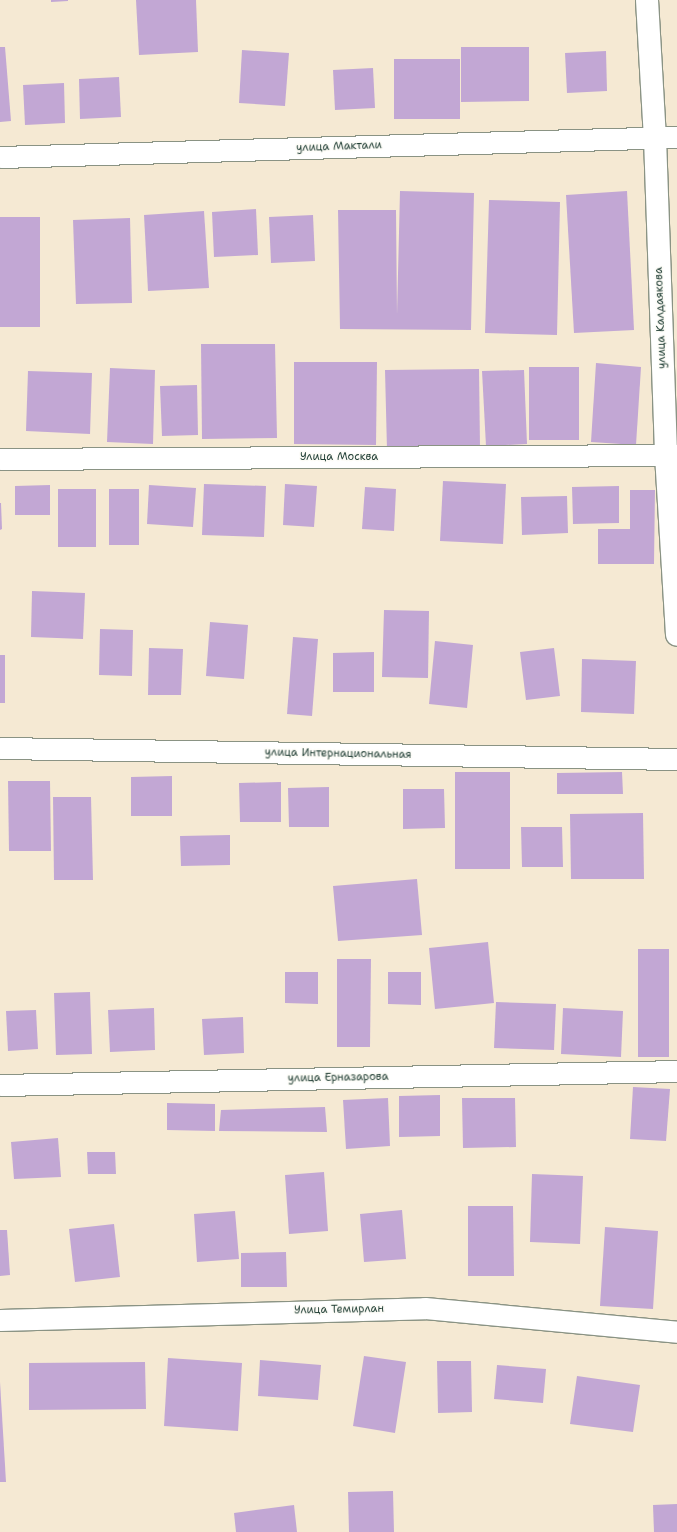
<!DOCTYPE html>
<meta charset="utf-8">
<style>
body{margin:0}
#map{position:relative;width:677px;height:1532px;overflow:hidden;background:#f5e9d3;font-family:"Shantell Sans",sans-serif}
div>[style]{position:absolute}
.building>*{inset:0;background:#c2a7d4}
.roads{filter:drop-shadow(1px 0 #8a9384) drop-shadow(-1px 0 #8a9384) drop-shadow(0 1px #8a9384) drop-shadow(0 -1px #8a9384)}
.minor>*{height:21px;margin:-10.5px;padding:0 10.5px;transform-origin:10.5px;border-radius:10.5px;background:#fff}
.tertiary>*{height:22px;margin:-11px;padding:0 11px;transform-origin:11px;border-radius:11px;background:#fff}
span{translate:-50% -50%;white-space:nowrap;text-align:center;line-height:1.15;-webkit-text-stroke:3px #fdfcf7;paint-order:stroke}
.street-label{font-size:11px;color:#1f3d34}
</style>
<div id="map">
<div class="building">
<div style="clip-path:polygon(51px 0,68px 0,68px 1px,51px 2px)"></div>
<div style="clip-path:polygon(136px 0,196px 0,198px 52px,139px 55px)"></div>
<div style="clip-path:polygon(0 47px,5px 47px,11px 121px,0 122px)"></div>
<div style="clip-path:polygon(461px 47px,529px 47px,529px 101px,461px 102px)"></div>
<div style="clip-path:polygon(242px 50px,289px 53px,285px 106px,239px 103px)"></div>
<div style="clip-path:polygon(606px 51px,607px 91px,567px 93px,565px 53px)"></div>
<div style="clip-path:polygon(394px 59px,460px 59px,460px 119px,394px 119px)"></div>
<div style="clip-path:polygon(373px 68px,375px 108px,335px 110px,333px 70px)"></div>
<div style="clip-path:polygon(119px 77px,121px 117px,80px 119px,79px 79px)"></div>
<div style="clip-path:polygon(64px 83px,65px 123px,25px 125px,23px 85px)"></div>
<div style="clip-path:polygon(400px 191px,474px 193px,471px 330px,340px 329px,338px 210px,396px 210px,397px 315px)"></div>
<div style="clip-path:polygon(627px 191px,634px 330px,574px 333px,566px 195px)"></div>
<div style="clip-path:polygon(489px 200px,560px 202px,557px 335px,485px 333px)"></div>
<div style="clip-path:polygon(256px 209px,258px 255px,214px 257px,212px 212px)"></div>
<div style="clip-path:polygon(204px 211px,209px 288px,148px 291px,144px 215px)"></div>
<div style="clip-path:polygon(313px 215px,315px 261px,271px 263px,269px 217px)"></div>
<div style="clip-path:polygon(0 217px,40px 217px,40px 327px,0 327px)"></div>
<div style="clip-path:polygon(130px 218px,132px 303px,76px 304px,73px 220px)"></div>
<div style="clip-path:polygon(201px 344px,275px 344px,277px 438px,202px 439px)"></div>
<div style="clip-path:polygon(294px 362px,377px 362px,376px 445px,294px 444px)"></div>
<div style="clip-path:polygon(596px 363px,641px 367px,636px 445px,591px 442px)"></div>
<div style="clip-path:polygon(529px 367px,579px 367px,579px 440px,529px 440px)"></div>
<div style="clip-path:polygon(110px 368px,155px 370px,153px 444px,107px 442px)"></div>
<div style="clip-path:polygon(479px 369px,480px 448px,387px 450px,385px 370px)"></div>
<div style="clip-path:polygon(524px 370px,527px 444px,486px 446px,482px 371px)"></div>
<div style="clip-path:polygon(28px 371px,92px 373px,90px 434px,26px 431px)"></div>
<div style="clip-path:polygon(197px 385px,198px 435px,162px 436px,160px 386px)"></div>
<div style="clip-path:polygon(443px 481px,506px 484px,503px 544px,440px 541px)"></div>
<div style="clip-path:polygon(204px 484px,266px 486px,264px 537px,202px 535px)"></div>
<div style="clip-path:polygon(285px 484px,317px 486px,314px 527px,283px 525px)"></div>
<div style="clip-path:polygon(50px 485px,50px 515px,15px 515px,15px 486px)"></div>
<div style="clip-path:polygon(149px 485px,196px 488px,193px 527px,147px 524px)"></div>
<div style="clip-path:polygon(619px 486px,619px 523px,573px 524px,572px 487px)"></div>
<div style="clip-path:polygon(365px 487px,396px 489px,394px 531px,362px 529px)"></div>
<div style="clip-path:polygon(58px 489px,96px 489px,96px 547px,58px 547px)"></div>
<div style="clip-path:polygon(109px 489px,139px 489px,139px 545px,109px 545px)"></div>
<div style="clip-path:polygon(630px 490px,655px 490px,654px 564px,598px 564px,598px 529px,630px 529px)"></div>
<div style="clip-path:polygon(567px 496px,568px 533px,522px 535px,521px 497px)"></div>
<div style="clip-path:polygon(0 503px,1px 503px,2px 529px,0 530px)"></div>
<div style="clip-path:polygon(32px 591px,85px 593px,83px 639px,31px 637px)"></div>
<div style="clip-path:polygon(384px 610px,429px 611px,428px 678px,382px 677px)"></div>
<div style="clip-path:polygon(210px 622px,248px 625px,244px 679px,206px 676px)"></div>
<div style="clip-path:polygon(100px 629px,133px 630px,132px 676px,99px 675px)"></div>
<div style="clip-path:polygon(293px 637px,318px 639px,312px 716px,287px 714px)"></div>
<div style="clip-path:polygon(435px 641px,473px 645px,467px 708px,429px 704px)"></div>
<div style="clip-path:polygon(149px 648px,183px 649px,181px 695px,148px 695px)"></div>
<div style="clip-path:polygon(554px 648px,560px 696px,526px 700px,520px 652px)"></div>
<div style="clip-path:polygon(374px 652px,374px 692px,333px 692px,333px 653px)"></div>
<div style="clip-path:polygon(0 655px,5px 655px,5px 703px,0 703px)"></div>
<div style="clip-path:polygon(582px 659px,636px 661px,634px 714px,581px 712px)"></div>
<div style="clip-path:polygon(455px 772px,510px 772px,510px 869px,455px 869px)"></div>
<div style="clip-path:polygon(622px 772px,623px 794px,557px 794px,557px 773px)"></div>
<div style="clip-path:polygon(172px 776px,172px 816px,131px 816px,131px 777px)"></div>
<div style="clip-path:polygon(8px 781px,50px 781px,51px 851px,9px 851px)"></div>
<div style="clip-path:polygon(281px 782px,281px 822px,240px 822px,239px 783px)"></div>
<div style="clip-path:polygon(329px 787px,329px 827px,289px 827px,288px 788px)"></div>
<div style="clip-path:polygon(403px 789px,444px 789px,445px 828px,403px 829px)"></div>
<div style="clip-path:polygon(53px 797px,91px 797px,93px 880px,54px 880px)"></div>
<div style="clip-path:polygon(643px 813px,644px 879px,571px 879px,570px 814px)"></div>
<div style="clip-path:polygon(521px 827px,562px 827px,563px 867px,522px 867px)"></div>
<div style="clip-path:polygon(230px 835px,230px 865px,181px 866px,180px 836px)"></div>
<div style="clip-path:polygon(417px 879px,422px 935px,338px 941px,333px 886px)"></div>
<div style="clip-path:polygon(488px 942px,494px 1003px,435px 1009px,429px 948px)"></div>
<div style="clip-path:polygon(638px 949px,669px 949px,669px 1057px,638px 1057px)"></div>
<div style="clip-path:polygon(337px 959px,371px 959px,370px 1047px,337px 1047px)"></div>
<div style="clip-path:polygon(285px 972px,318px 972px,318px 1004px,285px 1003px)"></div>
<div style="clip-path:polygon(388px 972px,421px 972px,421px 1005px,388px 1004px)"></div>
<div style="clip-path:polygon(90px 992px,92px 1054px,56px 1055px,54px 993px)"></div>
<div style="clip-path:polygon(496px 1002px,556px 1004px,554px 1050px,494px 1048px)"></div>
<div style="clip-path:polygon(154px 1008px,155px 1050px,110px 1052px,108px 1010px)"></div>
<div style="clip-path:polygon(563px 1008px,623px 1011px,621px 1057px,561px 1054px)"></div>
<div style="clip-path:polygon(36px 1010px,38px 1049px,8px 1051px,6px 1011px)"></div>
<div style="clip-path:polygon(243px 1017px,244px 1053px,204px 1055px,202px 1019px)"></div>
<div style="clip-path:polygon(633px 1087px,670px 1089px,666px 1141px,630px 1139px)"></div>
<div style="clip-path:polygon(440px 1095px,440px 1136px,399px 1137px,399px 1096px)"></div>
<div style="clip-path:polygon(388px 1098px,390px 1146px,346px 1149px,343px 1100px)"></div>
<div style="clip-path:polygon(462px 1098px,515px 1098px,516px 1147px,463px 1148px)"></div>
<div style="clip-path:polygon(167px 1103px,215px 1104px,215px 1131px,167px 1130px)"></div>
<div style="clip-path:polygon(325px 1107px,327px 1132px,219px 1131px,221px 1110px)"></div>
<div style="clip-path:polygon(58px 1138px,61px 1177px,14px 1179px,11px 1142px)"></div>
<div style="clip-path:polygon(87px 1152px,115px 1152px,116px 1174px,88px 1174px)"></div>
<div style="clip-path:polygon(324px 1172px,328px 1231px,289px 1234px,285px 1175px)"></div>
<div style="clip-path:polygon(532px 1174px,583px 1176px,580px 1244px,530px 1242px)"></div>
<div style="clip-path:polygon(468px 1206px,513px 1206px,514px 1276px,468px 1276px)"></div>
<div style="clip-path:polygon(402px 1210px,406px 1259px,364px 1262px,360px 1214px)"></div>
<div style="clip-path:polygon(235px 1211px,239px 1259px,197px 1262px,194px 1214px)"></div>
<div style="clip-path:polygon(114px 1224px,120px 1277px,75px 1282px,69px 1229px)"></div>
<div style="clip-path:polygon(605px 1227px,658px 1231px,653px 1309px,600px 1306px)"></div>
<div style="clip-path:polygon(0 1230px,7px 1230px,10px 1275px,0 1276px)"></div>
<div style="clip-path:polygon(286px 1252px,287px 1287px,241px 1287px,241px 1253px)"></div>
<div style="clip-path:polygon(364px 1356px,406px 1362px,395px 1433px,353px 1426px)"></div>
<div style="clip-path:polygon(168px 1358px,242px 1363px,238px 1431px,164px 1426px)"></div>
<div style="clip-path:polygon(260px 1360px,321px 1365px,318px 1400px,258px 1396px)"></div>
<div style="clip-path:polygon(437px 1361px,471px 1361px,472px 1412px,438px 1413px)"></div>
<div style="clip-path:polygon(145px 1362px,146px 1409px,29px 1410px,29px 1363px)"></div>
<div style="clip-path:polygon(497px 1365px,546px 1369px,543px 1403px,494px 1399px)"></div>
<div style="clip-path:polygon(577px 1376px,640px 1385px,633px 1432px,570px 1424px)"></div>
<div style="clip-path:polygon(0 1382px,6px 1482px,0 1482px)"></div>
<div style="clip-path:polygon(393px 1491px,394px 1532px,349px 1532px,348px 1492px)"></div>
<div style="clip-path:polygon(677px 1504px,677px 1532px,654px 1532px,653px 1505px)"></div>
<div style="clip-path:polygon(294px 1505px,297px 1532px,236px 1532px,234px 1513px)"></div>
</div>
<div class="roads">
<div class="minor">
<div style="left:0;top:157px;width:677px;rotate:-1.69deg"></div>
<div style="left:0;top:459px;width:677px;rotate:-0.34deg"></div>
<div style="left:0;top:748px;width:677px;rotate:0.93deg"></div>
<div style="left:0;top:1085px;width:677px;rotate:-1.18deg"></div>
<div style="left:0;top:1320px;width:425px;rotate:-1.6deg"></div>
<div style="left:425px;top:1308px;width:253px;rotate:5.4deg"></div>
</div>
<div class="tertiary">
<div style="left:647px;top:0;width:138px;rotate:86.7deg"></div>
<div style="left:655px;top:138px;width:317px;rotate:88deg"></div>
<div style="left:666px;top:455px;width:180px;rotate:86.5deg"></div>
</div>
</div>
<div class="street-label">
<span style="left:339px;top:147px;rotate:-2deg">улица Мактали</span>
<span style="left:661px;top:318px;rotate:-92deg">улица Калдаякова</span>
<span style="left:339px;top:457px">Улица Москва</span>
<span style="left:338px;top:754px;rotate:1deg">улица Интернациональная</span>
<span style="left:338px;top:1078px;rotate:-1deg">улица Ерназарова</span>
<span style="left:339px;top:1310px;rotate:-1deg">Улица Темирлан</span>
</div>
</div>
